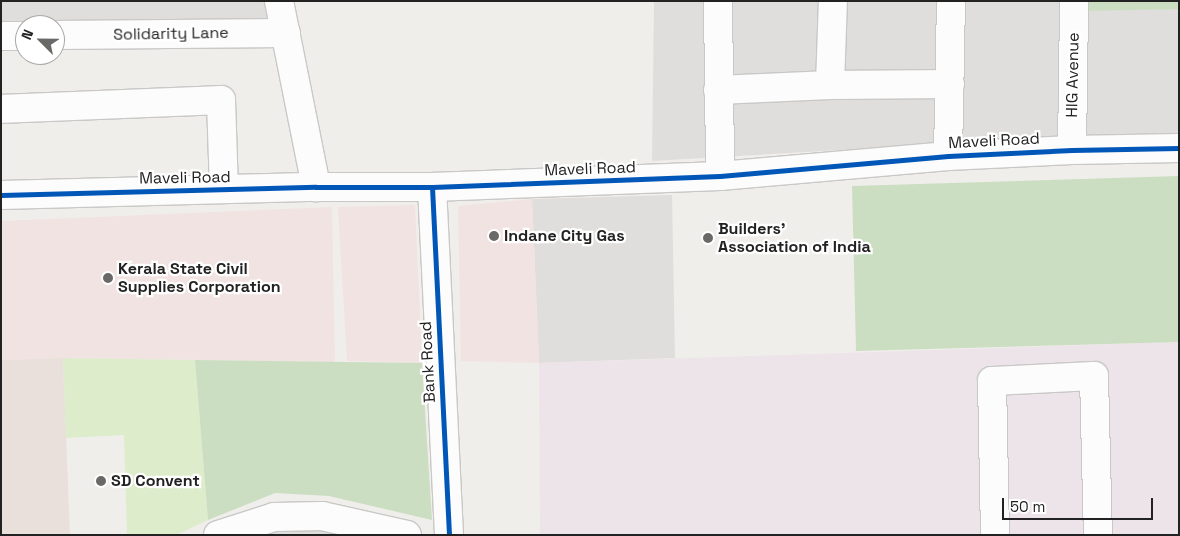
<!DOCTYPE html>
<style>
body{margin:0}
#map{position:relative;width:1180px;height:536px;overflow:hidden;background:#f0eeeb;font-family:"Space Grotesk",sans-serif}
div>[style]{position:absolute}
.residential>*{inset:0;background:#dfdedc}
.commercial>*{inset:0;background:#f1e3e1}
.industrial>*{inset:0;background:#ede4e9}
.military>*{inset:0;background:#eae0db}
.grass>*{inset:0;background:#ddeccb}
.forest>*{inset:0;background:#cbdec1}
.roads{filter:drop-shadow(1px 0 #c9c8c7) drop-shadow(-1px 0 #c9c8c7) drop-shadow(0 1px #c9c8c7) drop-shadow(0 -1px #c9c8c7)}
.minor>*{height:28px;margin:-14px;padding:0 14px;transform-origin:14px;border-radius:14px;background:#fdfcfc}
.cycleway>*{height:5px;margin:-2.5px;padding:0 2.5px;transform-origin:2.5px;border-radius:2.5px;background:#0057b8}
.dots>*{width:14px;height:14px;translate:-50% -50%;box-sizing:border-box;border:2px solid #fff;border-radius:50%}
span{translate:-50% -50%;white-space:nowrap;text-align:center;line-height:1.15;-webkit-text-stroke:4.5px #fff;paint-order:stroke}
.street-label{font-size:16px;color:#222}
.poi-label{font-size:16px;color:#222;font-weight:700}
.left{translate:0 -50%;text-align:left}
.frame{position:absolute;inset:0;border:2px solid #222;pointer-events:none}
.north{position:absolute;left:15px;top:15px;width:50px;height:50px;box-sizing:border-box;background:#fff;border:1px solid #a7a7a7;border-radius:50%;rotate:293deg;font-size:14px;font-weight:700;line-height:20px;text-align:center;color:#222}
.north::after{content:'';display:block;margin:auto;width:18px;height:22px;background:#6a6968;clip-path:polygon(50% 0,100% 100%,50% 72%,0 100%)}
.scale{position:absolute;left:1002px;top:498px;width:151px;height:22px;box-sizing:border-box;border:2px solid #222;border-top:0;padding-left:6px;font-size:15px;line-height:18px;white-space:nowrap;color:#222;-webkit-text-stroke:4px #fff;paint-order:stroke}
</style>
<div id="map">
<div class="residential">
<div style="clip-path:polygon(1px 1px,283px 1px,293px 31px,25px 25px,1px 38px)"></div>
<div style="clip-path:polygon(654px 1px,1179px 1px,1179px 138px,1014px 140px,652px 161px)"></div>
<div style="clip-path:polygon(672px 195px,675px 358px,539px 363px,532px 199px)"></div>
<div style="clip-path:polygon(275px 527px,323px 531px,336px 535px,254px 535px)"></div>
</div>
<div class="commercial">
<div style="clip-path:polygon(532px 199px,539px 363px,461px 361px,458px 206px)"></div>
<div style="clip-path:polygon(415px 205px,422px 363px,347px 361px,338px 207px)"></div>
<div style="clip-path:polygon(332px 207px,335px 362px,63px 358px,1px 360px,1px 221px)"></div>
</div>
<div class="industrial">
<div style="clip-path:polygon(1179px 342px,1179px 535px,540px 534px,539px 363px)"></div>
</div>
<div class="military">
<div style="clip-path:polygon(63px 358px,70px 535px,1px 535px,1px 360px)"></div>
</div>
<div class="grass">
<div style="clip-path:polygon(63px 358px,195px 360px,208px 520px,176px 535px,127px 535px,124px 435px,66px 438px)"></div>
</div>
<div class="forest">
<div style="clip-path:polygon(1085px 1px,1179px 1px,1179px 9px,1085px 11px)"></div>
<div style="clip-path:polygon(1179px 176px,1179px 342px,856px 351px,852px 186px)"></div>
<div style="clip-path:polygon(195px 360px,422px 363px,432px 520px,329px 496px,275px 493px,208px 520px)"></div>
</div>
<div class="roads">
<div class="minor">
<div style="left:279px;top:1px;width:190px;rotate:78.7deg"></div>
<div style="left:718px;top:1px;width:175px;rotate:89.3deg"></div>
<div style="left:55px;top:35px;width:231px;rotate:-0.5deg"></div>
<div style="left:1px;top:36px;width:24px"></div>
<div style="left:830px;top:85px;width:84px;rotate:-88deg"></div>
<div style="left:718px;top:90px;width:112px;rotate:-2.6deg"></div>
<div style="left:830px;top:85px;width:120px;rotate:-0.5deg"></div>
<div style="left:1px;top:109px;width:220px;rotate:-2.3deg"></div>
<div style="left:221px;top:100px;width:89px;rotate:88.1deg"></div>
<div style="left:1072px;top:150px;width:149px;rotate:-89.2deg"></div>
<div style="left:948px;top:156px;width:155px;rotate:-88.9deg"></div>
<div style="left:432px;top:187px;width:348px;rotate:87.2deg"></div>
<div style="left:1px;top:195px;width:315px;rotate:-1.5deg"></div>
<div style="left:316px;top:187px;width:116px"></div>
<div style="left:432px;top:187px;width:288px;rotate:-2.2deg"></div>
<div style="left:720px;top:176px;width:229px;rotate:-5deg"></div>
<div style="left:948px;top:156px;width:124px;rotate:-2.8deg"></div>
<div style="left:1072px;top:150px;width:107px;rotate:-1.1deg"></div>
<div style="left:218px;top:535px;width:59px;rotate:-17.8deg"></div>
<div style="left:274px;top:517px;width:48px;rotate:-1.2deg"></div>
<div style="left:322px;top:516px;width:87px;rotate:12.6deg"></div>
<div style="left:995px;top:535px;width:154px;rotate:-91.1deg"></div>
<div style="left:992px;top:381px;width:102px;rotate:-2.8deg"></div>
<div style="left:1094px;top:376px;width:159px;rotate:88.6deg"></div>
</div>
</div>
<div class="cycleway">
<div style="left:432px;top:187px;width:348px;rotate:87.2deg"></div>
<div style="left:1px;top:195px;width:315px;rotate:-1.5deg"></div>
<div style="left:316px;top:187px;width:116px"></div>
<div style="left:432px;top:187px;width:288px;rotate:-2.2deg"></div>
<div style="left:720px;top:176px;width:229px;rotate:-5deg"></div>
<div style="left:948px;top:156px;width:124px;rotate:-2.8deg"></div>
<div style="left:1072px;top:150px;width:107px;rotate:-1.1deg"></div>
</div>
<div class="dots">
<div style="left:494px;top:236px;background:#6a6968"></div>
<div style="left:708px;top:238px;background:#6a6968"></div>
<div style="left:108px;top:278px;background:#6a6968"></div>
<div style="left:101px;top:481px;background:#6a6968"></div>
</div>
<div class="street-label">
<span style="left:171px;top:34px;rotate:-1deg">Solidarity Lane</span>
<span style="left:1073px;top:75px;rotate:-89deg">HIG Avenue</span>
<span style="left:994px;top:141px;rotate:-3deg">Maveli Road</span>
<span style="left:590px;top:169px;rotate:-2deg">Maveli Road</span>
<span style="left:185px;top:178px;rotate:-1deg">Maveli Road</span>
<span style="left:428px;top:362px;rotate:-93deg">Bank Road</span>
</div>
<div class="poi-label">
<span class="left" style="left:718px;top:238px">Builders'<br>Association of India</span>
<span class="left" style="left:504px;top:236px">Indane City Gas</span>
<span class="left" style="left:118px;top:278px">Kerala State Civil<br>Supplies Corporation</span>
<span class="left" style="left:111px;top:481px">SD Convent</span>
</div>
<div class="frame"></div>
<div class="north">N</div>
<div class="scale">50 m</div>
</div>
